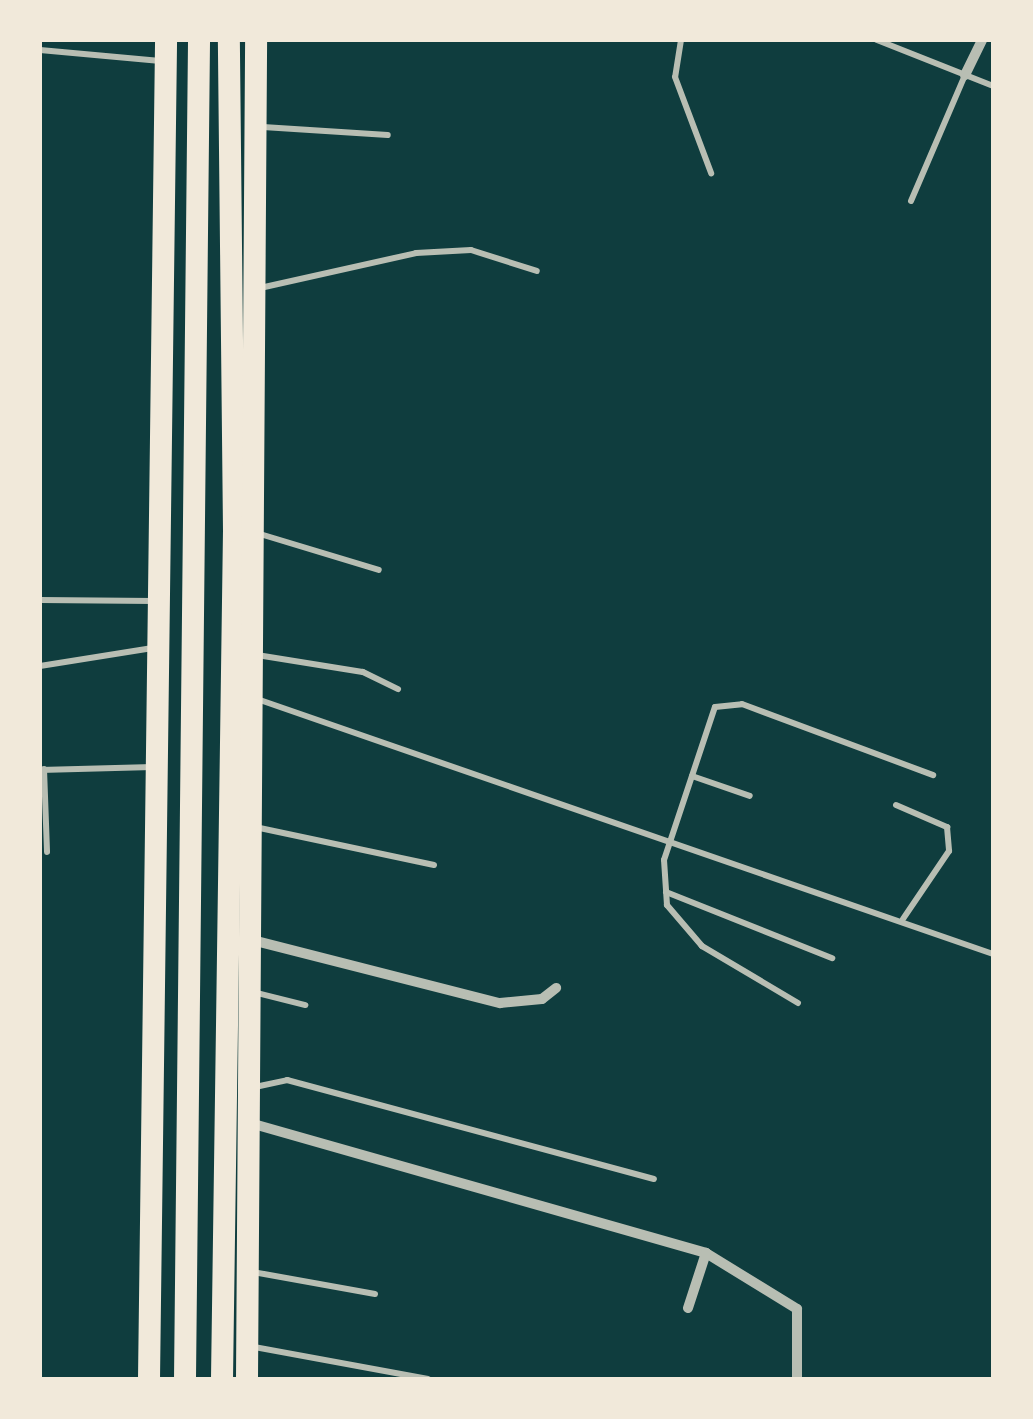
<!DOCTYPE html>
<style>
body{margin:0}
#map{position:relative;width:1033px;height:1419px;overflow:hidden;background:#0f3d3e;font-family:"Noto Serif",serif}
div>[style]{position:absolute}
.service>*{height:6px;margin:-3px;padding:0 3px;transform-origin:3px;border-radius:3px;background:#b8beb3}
.minor>*{height:10px;margin:-5px;padding:0 5px;transform-origin:5px;border-radius:5px;background:#b8beb3}
.trunk>*{height:22px;margin:-11px;padding:0 11px;transform-origin:11px;border-radius:11px;background:#f1e9da}
span{translate:-50% -50%;white-space:nowrap;text-align:center;line-height:1.15;-webkit-text-stroke:10px #f1e9da;paint-order:stroke}
.frame{position:absolute;inset:0;border:42px solid #f1e9da;pointer-events:none}
</style>
<div id="map">
<div class="service">
<div style="left:681px;top:40px;width:37px;rotate:99deg"></div>
<div style="left:675px;top:77px;width:103px;rotate:69.4deg"></div>
<div style="left:877px;top:40px;width:125px;rotate:21.6deg"></div>
<div style="left:40px;top:50px;width:121px;rotate:5.2deg"></div>
<div style="left:263px;top:127px;width:125px;rotate:3.7deg"></div>
<div style="left:911px;top:201px;width:137px;rotate:-66.8deg"></div>
<div style="left:260px;top:288px;width:160px;rotate:-12.6deg"></div>
<div style="left:416px;top:253px;width:55px;rotate:-3.1deg"></div>
<div style="left:471px;top:250px;width:69px;rotate:17.7deg"></div>
<div style="left:260px;top:534px;width:124px;rotate:16.8deg"></div>
<div style="left:40px;top:600px;width:114px;rotate:0.5deg"></div>
<div style="left:257px;top:655px;width:107px;rotate:9.1deg"></div>
<div style="left:363px;top:672px;width:39px;rotate:26deg"></div>
<div style="left:40px;top:666px;width:114px;rotate:-9.1deg"></div>
<div style="left:257px;top:699px;width:779px;rotate:19.11deg"></div>
<div style="left:44px;top:769px;width:83px;rotate:87.9deg"></div>
<div style="left:40px;top:770px;width:113px;rotate:-1.5deg"></div>
<div style="left:692px;top:776px;width:61px;rotate:19deg"></div>
<div style="left:896px;top:805px;width:56px;rotate:23.3deg"></div>
<div style="left:947px;top:827px;width:24px;rotate:85deg"></div>
<div style="left:949px;top:851px;width:82px;rotate:124.1deg"></div>
<div style="left:255px;top:827px;width:183px;rotate:12deg"></div>
<div style="left:666px;top:892px;width:179px;rotate:21.7deg"></div>
<div style="left:253px;top:992px;width:54px;rotate:14deg"></div>
<div style="left:798px;top:1003px;width:112px;rotate:-149.3deg"></div>
<div style="left:702px;top:946px;width:54px;rotate:-130.5deg"></div>
<div style="left:667px;top:905px;width:45px;rotate:-93.8deg"></div>
<div style="left:664px;top:860px;width:161px;rotate:-71.6deg"></div>
<div style="left:715px;top:707px;width:27px;rotate:-6deg"></div>
<div style="left:742px;top:704px;width:204px;rotate:20.4deg"></div>
<div style="left:255px;top:1087px;width:33px;rotate:-12deg"></div>
<div style="left:287px;top:1080px;width:380px;rotate:15.1deg"></div>
<div style="left:253px;top:1272px;width:124px;rotate:10.2deg"></div>
<div style="left:254px;top:1347px;width:177px;rotate:10.4deg"></div>
</div>
<div class="minor">
<div style="left:965px;top:75px;width:39px;rotate:-64deg"></div>
<div style="left:252px;top:940px;width:256px;rotate:14.3deg"></div>
<div style="left:500px;top:1003px;width:42px;rotate:-5.4deg"></div>
<div style="left:542px;top:999px;width:18px;rotate:-38deg"></div>
<div style="left:250px;top:1123px;width:474px;rotate:15.9deg"></div>
<div style="left:706px;top:1253px;width:107px;rotate:31.6deg"></div>
<div style="left:797px;top:1309px;width:70px;rotate:90deg"></div>
<div style="left:688px;top:1308px;width:58px;rotate:-71.9deg"></div>
</div>
<div class="trunk">
<div style="left:149px;top:1379px;width:1339px;rotate:-89.27deg"></div>
<div style="left:185px;top:1379px;width:1339px;rotate:-89.4deg"></div>
<div style="left:222px;top:1379px;width:848px;rotate:-89.19deg"></div>
<div style="left:234px;top:531px;width:491px;rotate:-90.6deg"></div>
<div style="left:247px;top:1379px;width:1339px;rotate:-89.61deg"></div>
</div>
<div class="frame"></div>
</div>
